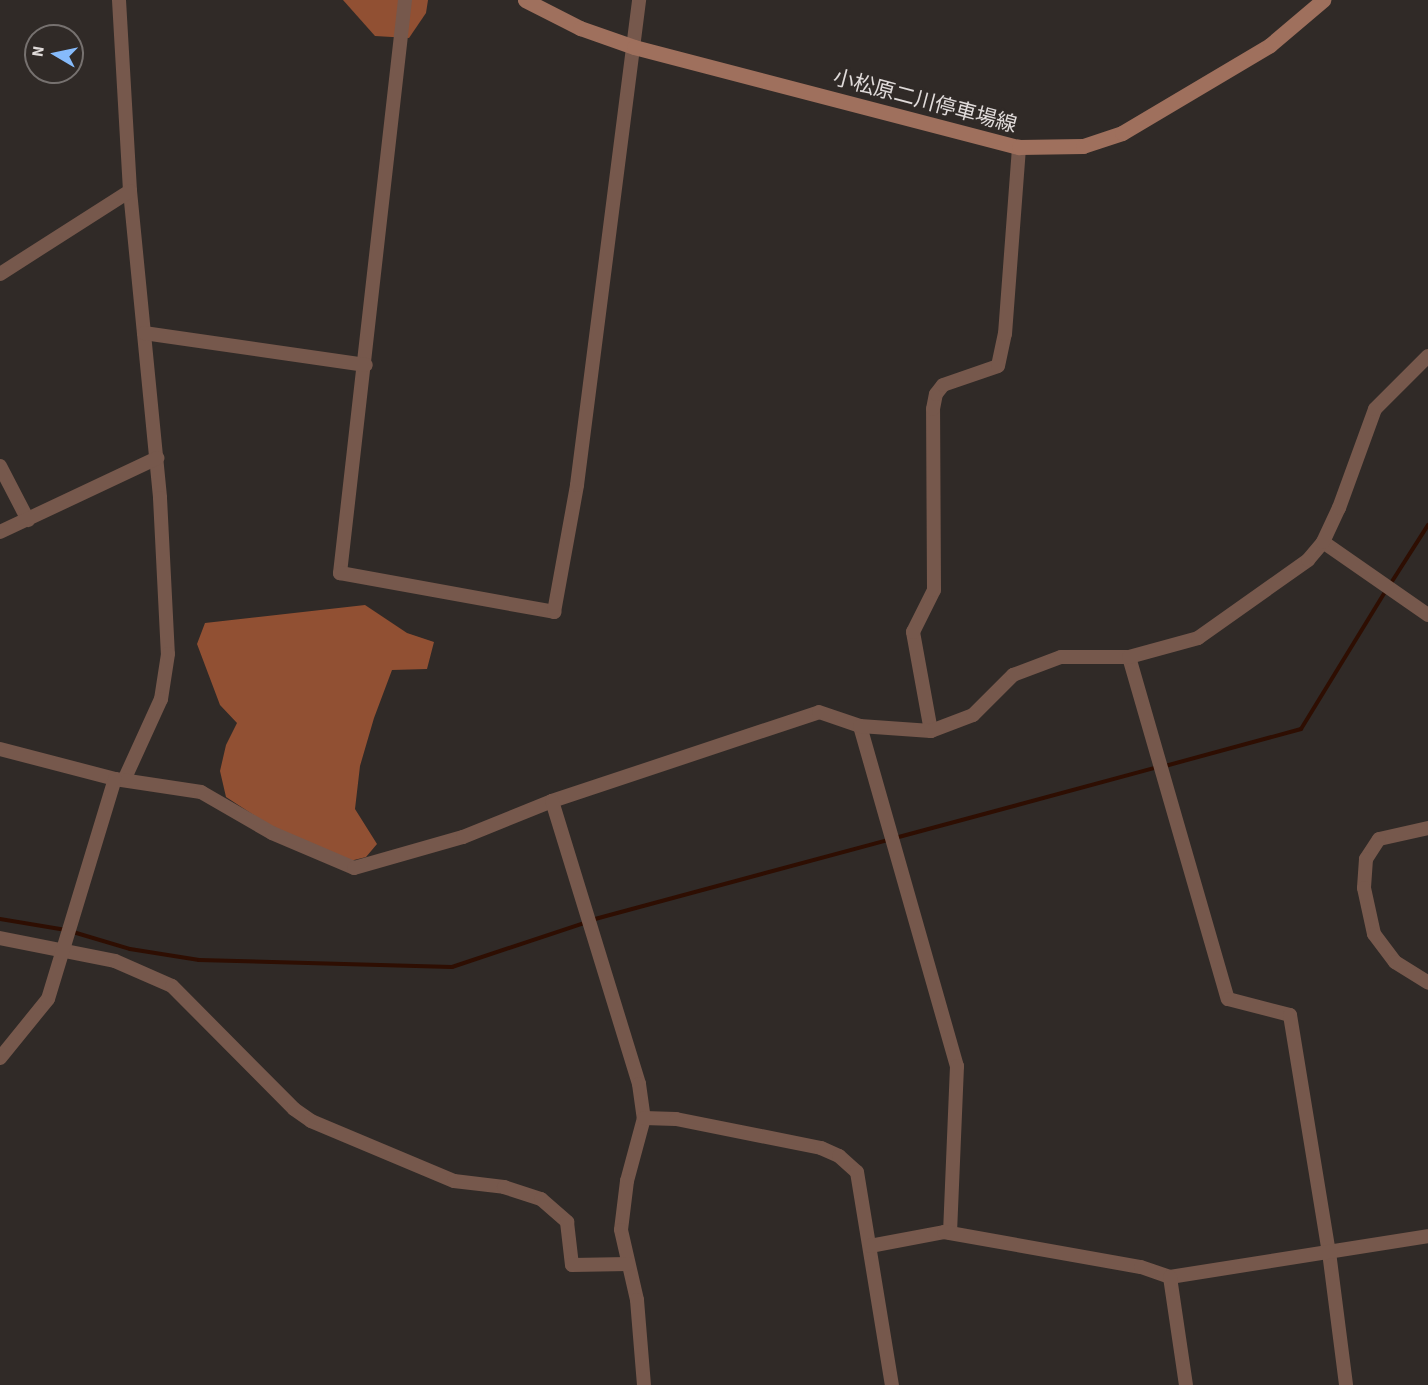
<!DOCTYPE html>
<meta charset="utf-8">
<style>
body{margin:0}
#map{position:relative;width:1428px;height:1385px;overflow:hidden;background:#302a27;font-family:"Source Sans 3","Noto Sans JP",sans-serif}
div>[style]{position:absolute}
.forest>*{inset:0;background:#915033}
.stream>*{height:4px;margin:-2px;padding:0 2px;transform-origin:2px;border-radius:2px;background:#2e0e02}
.minor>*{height:14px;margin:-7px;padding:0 7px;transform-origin:7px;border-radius:7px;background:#76584c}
.secondary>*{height:15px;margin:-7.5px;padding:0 7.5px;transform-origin:7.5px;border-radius:7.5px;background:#9f705d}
span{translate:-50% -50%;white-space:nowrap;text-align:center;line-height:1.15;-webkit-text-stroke:5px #302a27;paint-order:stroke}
.street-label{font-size:21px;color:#e0dbda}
.north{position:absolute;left:24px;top:24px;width:60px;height:60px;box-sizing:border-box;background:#302a27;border:2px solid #76716f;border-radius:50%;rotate:279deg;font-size:16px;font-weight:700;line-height:24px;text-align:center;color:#e0dbda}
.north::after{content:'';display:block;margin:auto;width:21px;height:27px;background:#86bbfb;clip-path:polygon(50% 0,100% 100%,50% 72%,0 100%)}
</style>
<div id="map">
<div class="forest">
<div style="clip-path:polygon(343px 0,428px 0,426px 13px,409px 38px,375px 36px)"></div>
<div style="clip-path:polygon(365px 605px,407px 633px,434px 642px,427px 669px,392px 670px,374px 718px,360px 766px,355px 809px,377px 844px,366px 857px,350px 861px,272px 827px,226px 797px,220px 771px,226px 745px,237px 723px,220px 705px,197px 644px,205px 623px)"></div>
</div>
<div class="stream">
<div style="left:1391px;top:583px;width:69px;rotate:-57.5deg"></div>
<div style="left:1165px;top:766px;width:141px;rotate:-15.2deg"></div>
<div style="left:1301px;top:729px;width:161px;rotate:-58.5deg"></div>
<div style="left:895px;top:838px;width:269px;rotate:-15.1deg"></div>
<div style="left:0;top:919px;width:67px;rotate:9.5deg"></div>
<div style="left:595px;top:919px;width:303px;rotate:-15.1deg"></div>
<div style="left:73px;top:932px;width:59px;rotate:16.6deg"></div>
<div style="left:130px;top:949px;width:70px;rotate:9.1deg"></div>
<div style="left:199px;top:960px;width:253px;rotate:1.6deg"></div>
<div style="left:452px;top:967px;width:139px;rotate:-18.4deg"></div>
</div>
<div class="minor">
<div style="left:119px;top:0;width:191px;rotate:86.7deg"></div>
<div style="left:130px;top:191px;width:308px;rotate:84.4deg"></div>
<div style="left:160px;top:498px;width:156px;rotate:87.1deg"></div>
<div style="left:168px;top:654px;width:46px;rotate:98.8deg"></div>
<div style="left:161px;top:699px;width:87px;rotate:114.5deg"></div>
<div style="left:405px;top:0;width:577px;rotate:96.47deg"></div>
<div style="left:340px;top:573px;width:218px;rotate:10.3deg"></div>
<div style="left:554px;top:612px;width:129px;rotate:-79.7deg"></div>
<div style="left:577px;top:485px;width:489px;rotate:-82.7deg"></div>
<div style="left:0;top:274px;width:154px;rotate:-32.6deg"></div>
<div style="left:144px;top:333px;width:224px;rotate:8.2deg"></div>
<div style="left:0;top:466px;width:61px;rotate:62.6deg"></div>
<div style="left:0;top:532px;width:174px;rotate:-25.2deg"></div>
<div style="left:1323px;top:542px;width:128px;rotate:34.8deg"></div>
<div style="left:1129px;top:657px;width:356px;rotate:73.9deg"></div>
<div style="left:1228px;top:999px;width:64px;rotate:14.5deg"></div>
<div style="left:1290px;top:1015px;width:240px;rotate:80.7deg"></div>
<div style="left:1329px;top:1252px;width:134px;rotate:82.7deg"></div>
<div style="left:860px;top:726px;width:354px;rotate:74.1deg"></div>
<div style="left:957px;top:1066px;width:167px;rotate:92.4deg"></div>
<div style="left:931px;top:731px;width:101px;rotate:-100.3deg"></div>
<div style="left:913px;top:632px;width:47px;rotate:-63.4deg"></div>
<div style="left:934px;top:590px;width:181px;rotate:-90.3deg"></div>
<div style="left:933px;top:409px;width:15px;rotate:-79deg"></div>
<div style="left:936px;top:394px;width:11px;rotate:-52deg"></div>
<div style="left:943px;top:385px;width:58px;rotate:-19.1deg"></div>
<div style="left:998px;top:366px;width:33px;rotate:-78deg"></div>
<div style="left:1005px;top:334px;width:188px;rotate:-85.7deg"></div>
<div style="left:0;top:749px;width:119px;rotate:14.6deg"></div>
<div style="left:115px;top:779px;width:87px;rotate:8.6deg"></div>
<div style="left:201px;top:792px;width:82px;rotate:30deg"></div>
<div style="left:272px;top:833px;width:89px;rotate:23.1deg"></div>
<div style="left:354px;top:868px;width:113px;rotate:-15.9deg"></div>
<div style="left:463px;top:837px;width:96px;rotate:-22deg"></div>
<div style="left:552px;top:801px;width:281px;rotate:-18.4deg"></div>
<div style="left:819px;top:712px;width:43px;rotate:18.9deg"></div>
<div style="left:860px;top:726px;width:71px;rotate:4deg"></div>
<div style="left:931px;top:731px;width:45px;rotate:-20.9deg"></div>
<div style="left:973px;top:715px;width:57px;rotate:-45deg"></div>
<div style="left:1013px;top:675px;width:51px;rotate:-20.6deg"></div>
<div style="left:1061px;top:657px;width:68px"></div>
<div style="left:1129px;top:657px;width:72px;rotate:-15.4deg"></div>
<div style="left:1198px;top:638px;width:135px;rotate:-35.3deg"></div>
<div style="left:1308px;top:560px;width:23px;rotate:-50deg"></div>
<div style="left:1323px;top:542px;width:38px;rotate:-65deg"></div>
<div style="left:1339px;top:508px;width:105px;rotate:-70deg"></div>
<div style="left:1375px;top:409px;width:75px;rotate:-45deg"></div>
<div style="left:552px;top:801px;width:296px;rotate:72.9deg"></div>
<div style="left:639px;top:1084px;width:34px;rotate:82deg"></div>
<div style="left:644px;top:1118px;width:65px;rotate:105.1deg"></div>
<div style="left:627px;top:1181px;width:49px;rotate:97deg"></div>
<div style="left:621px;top:1230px;width:72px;rotate:77.1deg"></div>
<div style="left:637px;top:1300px;width:85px;rotate:85.3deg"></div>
<div style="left:1428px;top:828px;width:50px;rotate:167.3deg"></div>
<div style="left:1379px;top:839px;width:24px;rotate:123deg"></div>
<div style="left:1366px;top:859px;width:29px;rotate:94deg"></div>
<div style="left:1364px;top:888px;width:47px;rotate:77.7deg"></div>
<div style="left:1374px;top:934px;width:35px;rotate:53deg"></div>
<div style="left:1395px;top:962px;width:39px;rotate:32deg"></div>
<div style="left:0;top:938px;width:117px;rotate:11.3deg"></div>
<div style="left:115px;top:961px;width:62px;rotate:23.7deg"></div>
<div style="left:172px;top:986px;width:173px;rotate:45.2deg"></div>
<div style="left:294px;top:1109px;width:21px;rotate:35deg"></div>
<div style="left:311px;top:1121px;width:155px;rotate:22.8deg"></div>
<div style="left:454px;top:1181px;width:50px;rotate:6.8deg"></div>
<div style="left:504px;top:1187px;width:39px;rotate:18deg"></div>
<div style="left:541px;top:1199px;width:35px;rotate:41deg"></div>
<div style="left:567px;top:1222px;width:43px;rotate:83.4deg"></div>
<div style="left:572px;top:1265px;width:56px;rotate:-1deg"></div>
<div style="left:0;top:1058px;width:76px;rotate:-50.9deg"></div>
<div style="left:48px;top:999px;width:230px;rotate:-73.1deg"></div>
<div style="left:644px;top:1118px;width:32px;rotate:2deg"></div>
<div style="left:676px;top:1119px;width:148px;rotate:11.3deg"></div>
<div style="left:821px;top:1148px;width:20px;rotate:24deg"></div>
<div style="left:839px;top:1156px;width:24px;rotate:42deg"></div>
<div style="left:857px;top:1172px;width:216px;rotate:80.7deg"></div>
<div style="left:870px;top:1246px;width:75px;rotate:-10.7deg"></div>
<div style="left:944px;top:1232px;width:200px;rotate:10.1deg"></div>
<div style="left:1141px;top:1267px;width:31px;rotate:19deg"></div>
<div style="left:1170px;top:1277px;width:261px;rotate:-9deg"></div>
<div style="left:1170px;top:1277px;width:109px;rotate:81.6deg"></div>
</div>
<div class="secondary">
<div style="left:525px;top:0;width:62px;rotate:27deg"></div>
<div style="left:580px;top:28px;width:57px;rotate:19.4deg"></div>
<div style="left:634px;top:47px;width:398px;rotate:14.6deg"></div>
<div style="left:1019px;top:147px;width:64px;rotate:-0.9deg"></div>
<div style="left:1083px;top:146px;width:41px;rotate:-18.4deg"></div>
<div style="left:1122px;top:133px;width:172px;rotate:-30.7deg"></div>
<div style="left:1270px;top:45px;width:70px;rotate:-40.3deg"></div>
</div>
<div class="street-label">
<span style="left:925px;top:101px;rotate:15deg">小松原二川停車場線</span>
</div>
<div class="north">N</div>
</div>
